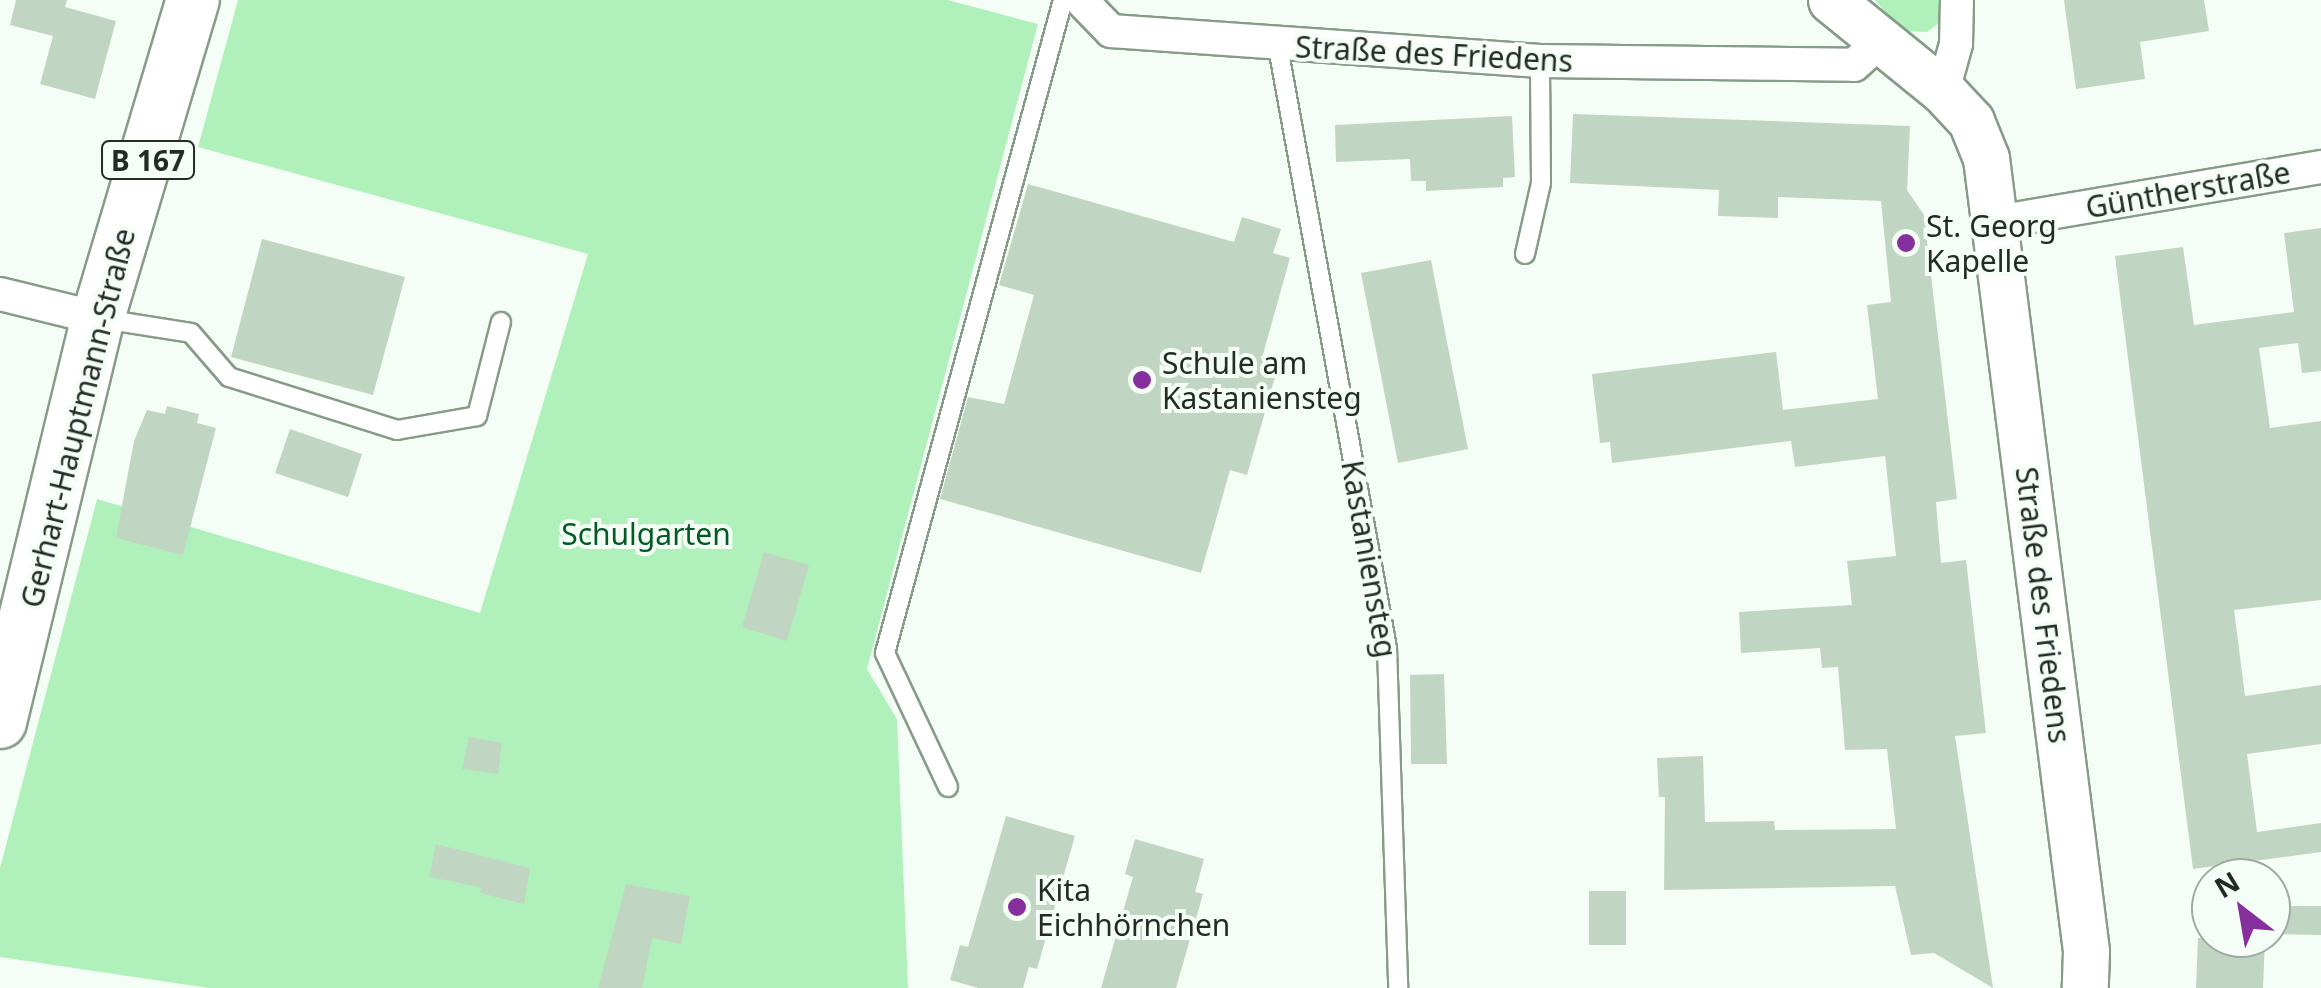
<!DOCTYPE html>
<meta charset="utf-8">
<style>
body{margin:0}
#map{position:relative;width:2321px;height:988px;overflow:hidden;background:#f5fef6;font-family:"Noto Sans",sans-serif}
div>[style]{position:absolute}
.green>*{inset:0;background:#b0f1bb}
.building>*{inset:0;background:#c0d5c2}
.roads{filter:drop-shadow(2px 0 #879b89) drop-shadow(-2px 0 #879b89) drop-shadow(0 2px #879b89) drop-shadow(0 -2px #879b89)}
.lane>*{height:18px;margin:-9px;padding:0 9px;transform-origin:9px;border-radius:9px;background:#fff}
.street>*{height:32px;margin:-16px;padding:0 16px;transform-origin:16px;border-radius:16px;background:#fff}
.secondary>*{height:45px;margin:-22.5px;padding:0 22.5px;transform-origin:22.5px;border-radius:22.5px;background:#fff}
.primary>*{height:52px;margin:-26px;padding:0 26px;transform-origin:26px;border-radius:26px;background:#fff}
.dots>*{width:28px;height:28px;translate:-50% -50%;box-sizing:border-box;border:5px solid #f5fef6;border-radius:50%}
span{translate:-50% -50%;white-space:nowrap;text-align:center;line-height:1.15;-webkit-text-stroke:8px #f5fef6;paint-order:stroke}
.shield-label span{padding:2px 8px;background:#f5fef6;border:2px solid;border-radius:8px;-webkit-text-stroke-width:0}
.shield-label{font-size:28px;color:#232b24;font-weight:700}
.street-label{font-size:30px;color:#232b24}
.poi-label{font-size:30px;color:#232b24}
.left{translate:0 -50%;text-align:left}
.park-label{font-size:30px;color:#045a24}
.north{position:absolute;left:2191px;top:858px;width:100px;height:100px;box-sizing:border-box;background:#f5fef6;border:2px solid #a1aaa2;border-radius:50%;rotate:329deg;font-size:28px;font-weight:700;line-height:40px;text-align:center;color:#232b24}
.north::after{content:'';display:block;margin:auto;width:35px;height:45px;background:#86309e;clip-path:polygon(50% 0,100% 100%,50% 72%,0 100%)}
</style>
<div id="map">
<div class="green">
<div style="clip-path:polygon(238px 0,948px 0,1038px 24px,867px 669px,897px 719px,908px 988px,208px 988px,0 957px,0 868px,97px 499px,480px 613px,588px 254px,198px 147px)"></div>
<div style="clip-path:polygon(1875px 0,1942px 0,1938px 24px,1927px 32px,1902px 31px)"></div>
</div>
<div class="building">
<div style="clip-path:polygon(16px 0,67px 0,65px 7px,116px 21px,95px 99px,40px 84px,53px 36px,10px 25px)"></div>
<div style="clip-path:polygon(2064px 0,2204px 0,2209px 31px,2140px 42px,2145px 79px,2076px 89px)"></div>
<div style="clip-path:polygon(1573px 114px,1910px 126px,1907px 190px,1924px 215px,1957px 499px,1936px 502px,1941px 563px,1966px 560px,1986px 733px,1955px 736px,1993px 988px,1934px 953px,1911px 955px,1895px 886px,1664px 890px,1665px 797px,1659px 797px,1657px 758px,1703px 756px,1705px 822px,1774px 821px,1775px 830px,1896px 829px,1887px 749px,1845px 750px,1838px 667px,1822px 668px,1820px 648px,1741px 653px,1739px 612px,1852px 605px,1847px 561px,1896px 556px,1885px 456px,1795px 467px,1791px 441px,1612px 463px,1610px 442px,1600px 443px,1592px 374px,1776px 352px,1783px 410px,1878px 399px,1867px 305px,1891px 302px,1881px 201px,1778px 197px,1778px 218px,1718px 216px,1719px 190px,1570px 183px)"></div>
<div style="clip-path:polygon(1512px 116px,1515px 177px,1503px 178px,1503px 187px,1426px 191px,1426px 181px,1411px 181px,1410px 159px,1336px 162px,1335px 125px)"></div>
<div style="clip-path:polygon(1028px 184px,1234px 242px,1242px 217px,1281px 229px,1273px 253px,1290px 258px,1262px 358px,1279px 363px,1247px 475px,1230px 470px,1201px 573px,940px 499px,968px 397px,1004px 404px,1034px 295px,999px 285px)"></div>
<div style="clip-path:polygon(2321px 228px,2321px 371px,2302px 373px,2298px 343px,2259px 348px,2270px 428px,2321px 421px,2321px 600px,2234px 610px,2245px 696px,2321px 685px,2321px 744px,2247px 754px,2257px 832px,2321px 823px,2321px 852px,2193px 869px,2115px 256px,2183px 247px,2194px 325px,2294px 312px,2284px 233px)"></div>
<div style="clip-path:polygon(262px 239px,405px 277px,373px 395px,231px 357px)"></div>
<div style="clip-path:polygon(1431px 260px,1468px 449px,1398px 463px,1361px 273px)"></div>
<div style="clip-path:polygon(167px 406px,199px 414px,197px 423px,216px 428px,183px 555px,116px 538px,134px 441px,147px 410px,165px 414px)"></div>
<div style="clip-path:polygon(290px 429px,362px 454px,348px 497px,275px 473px)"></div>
<div style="clip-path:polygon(764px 552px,809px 565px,787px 641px,742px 627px)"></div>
<div style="clip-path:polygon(1444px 674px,1447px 764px,1411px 764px,1410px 675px)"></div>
<div style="clip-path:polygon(469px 737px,502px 743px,498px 774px,462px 769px)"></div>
<div style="clip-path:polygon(1006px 816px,1075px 836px,1037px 969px,1029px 967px,1023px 988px,978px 988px,950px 980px,960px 945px,968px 947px)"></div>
<div style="clip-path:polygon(1135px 839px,1204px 859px,1195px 892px,1203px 894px,1176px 988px,1101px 988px,1133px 877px,1125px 874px)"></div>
<div style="clip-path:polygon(436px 844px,530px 868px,524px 904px,480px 893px,481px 887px,429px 877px)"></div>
<div style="clip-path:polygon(626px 884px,690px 896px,681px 944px,652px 938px,642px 988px,598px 988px)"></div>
<div style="clip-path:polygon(1589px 891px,1626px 891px,1626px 945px,1589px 945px)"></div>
<div style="clip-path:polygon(2271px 906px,2321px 906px,2321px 935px,2271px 934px)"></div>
<div style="clip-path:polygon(2198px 938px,2265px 938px,2263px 988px,2196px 988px)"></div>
</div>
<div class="roads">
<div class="lane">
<div style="left:1278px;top:47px;width:611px;rotate:79.72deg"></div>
<div style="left:1387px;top:648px;width:340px;rotate:88.1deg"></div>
<div style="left:1525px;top:254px;width:73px;rotate:-77.3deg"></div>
<div style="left:1541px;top:183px;width:122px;rotate:-90.5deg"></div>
<div style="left:103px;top:319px;width:89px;rotate:9deg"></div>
<div style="left:191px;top:333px;width:58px;rotate:49.2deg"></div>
<div style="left:229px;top:377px;width:176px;rotate:17.5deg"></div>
<div style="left:397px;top:430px;width:81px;rotate:-9.9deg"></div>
<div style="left:477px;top:416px;width:97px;rotate:-75.7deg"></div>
<div style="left:948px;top:787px;width:148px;rotate:-115.2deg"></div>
<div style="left:885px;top:653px;width:677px;rotate:-74.75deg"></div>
</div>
<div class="street">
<div style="left:1081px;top:0;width:43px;rotate:45.9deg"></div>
<div style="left:1111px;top:31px;width:430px;rotate:4deg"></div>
<div style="left:1540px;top:61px;width:314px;rotate:0.7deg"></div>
<div style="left:1854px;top:65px;width:36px;rotate:-42deg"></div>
<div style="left:1943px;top:91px;width:49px;rotate:-74.5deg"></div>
<div style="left:1956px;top:44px;width:44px;rotate:-88.7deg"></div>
<div style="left:1996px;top:222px;width:330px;rotate:-9.6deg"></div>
<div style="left:0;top:294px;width:101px;rotate:13.8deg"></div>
</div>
<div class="secondary">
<div style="left:1831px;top:0;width:144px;rotate:39.1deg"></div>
<div style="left:1943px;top:91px;width:41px;rotate:47deg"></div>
<div style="left:1971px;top:121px;width:40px;rotate:68deg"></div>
<div style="left:1986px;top:158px;width:799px;rotate:82.81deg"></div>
<div style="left:2086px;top:951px;width:37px;rotate:92deg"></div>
</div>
<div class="primary">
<div style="left:0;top:722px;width:416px;rotate:-76.4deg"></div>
<div style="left:98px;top:318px;width:332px;rotate:-73.4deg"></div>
</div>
</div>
<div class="dots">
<div style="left:1906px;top:243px;background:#86309e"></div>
<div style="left:1142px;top:380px;background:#86309e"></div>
<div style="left:1017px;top:907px;background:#86309e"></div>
</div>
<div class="shield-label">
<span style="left:148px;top:160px">B 167</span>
</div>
<div class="street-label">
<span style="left:1434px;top:54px;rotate:3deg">Straße des Friedens</span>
<span style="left:2188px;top:190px;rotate:-10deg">Güntherstraße</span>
<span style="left:78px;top:418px;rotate:-76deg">Gerhart-Hauptmann-Straße</span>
<span style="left:1369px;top:559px;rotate:80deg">Kastaniensteg</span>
<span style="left:2043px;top:605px;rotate:83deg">Straße des Friedens</span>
</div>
<div class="poi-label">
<span class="left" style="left:1926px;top:243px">St. Georg<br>Kapelle</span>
<span class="left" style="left:1162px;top:380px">Schule am<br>Kastaniensteg</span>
<span class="left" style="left:1037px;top:907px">Kita<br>Eichhörnchen</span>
</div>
<div class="park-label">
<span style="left:646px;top:534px">Schulgarten</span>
</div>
<div class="north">N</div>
</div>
